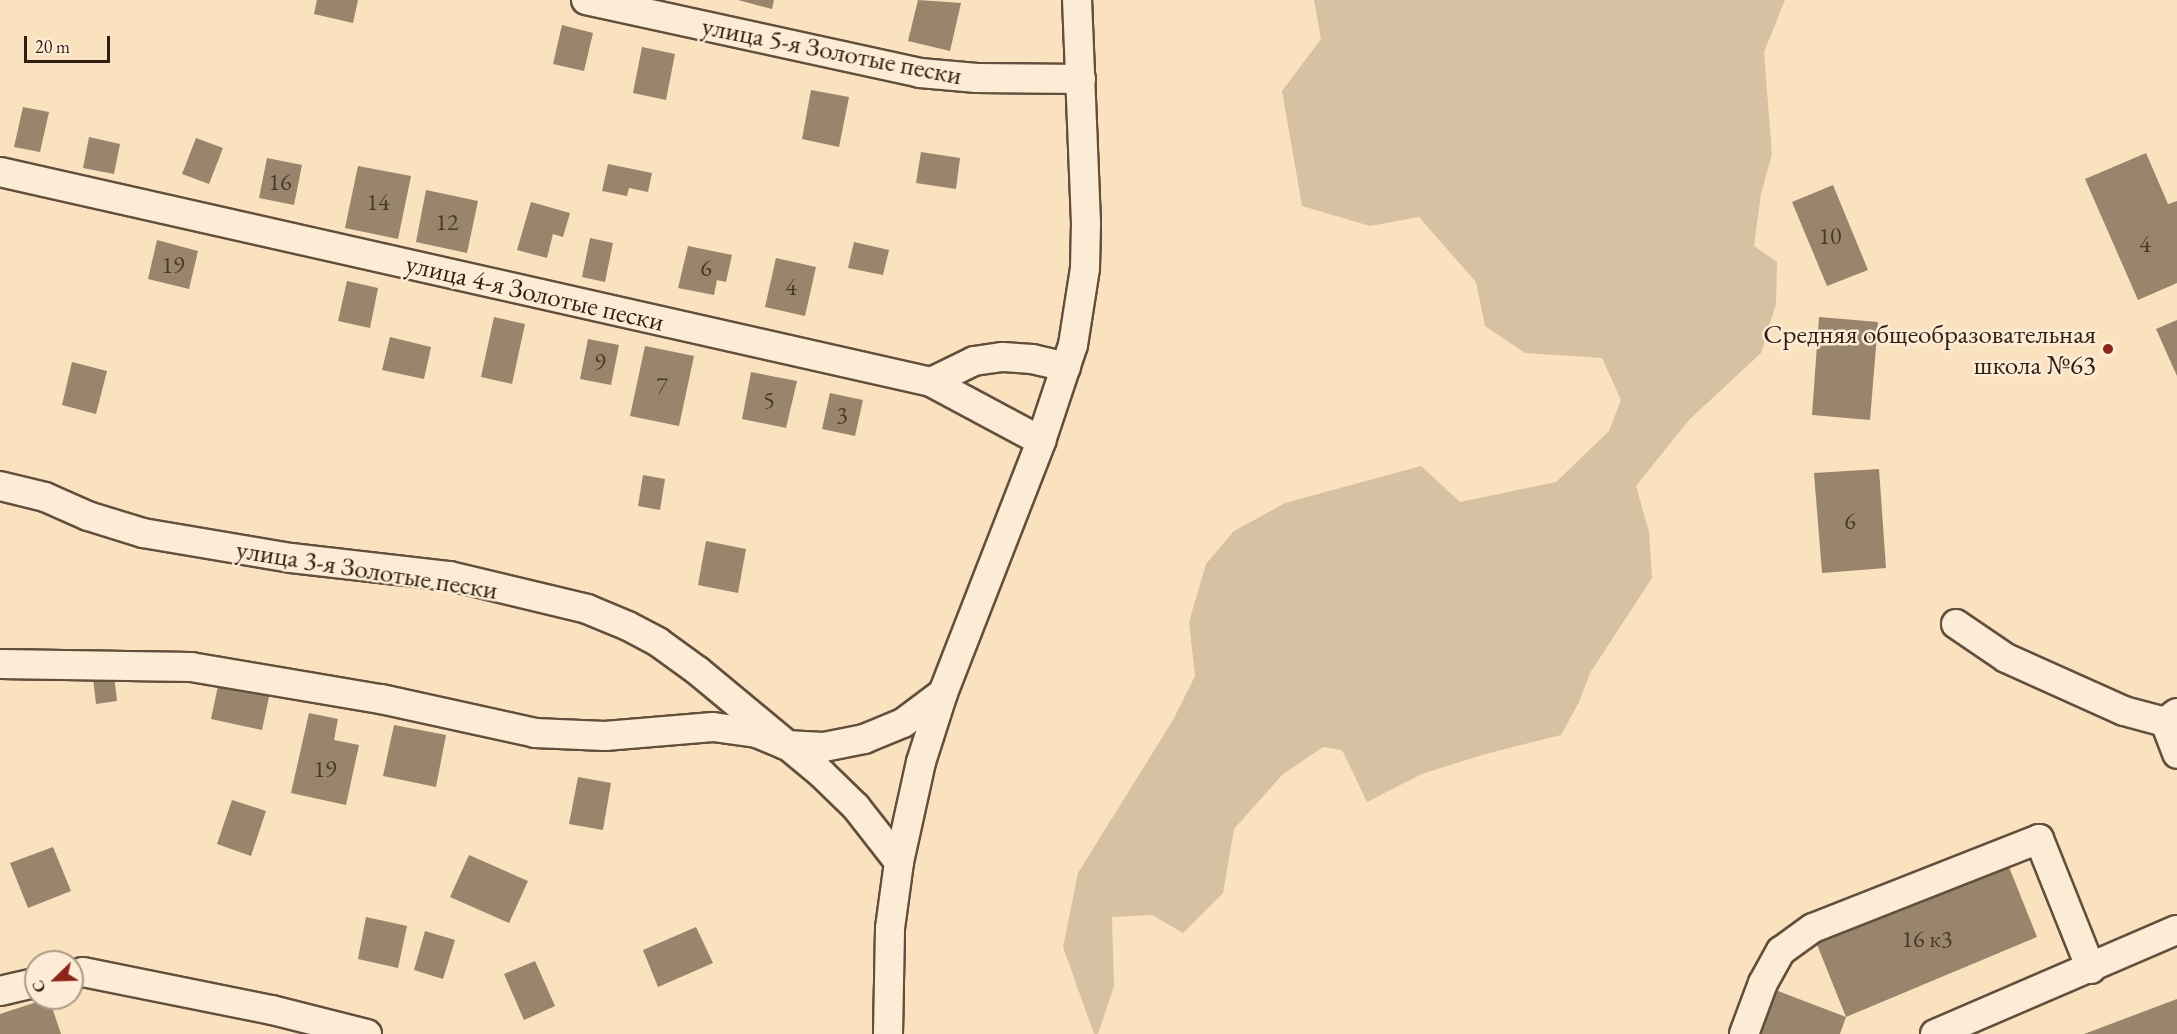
<!DOCTYPE html>
<meta charset="utf-8">
<style>
body{margin:0}
#map{position:relative;width:2177px;height:1034px;overflow:hidden;background:#fae2bf;font-family:"EB Garamond",serif}
div>[style]{position:absolute}
.green>*{inset:0;background:#d7c1a2}
.building>*{inset:0;background:#99846c}
.roads{filter:drop-shadow(2px 0 #624f3e) drop-shadow(-2px 0 #624f3e) drop-shadow(0 2px #624f3e) drop-shadow(0 -2px #624f3e)}
.minor>*{height:28px;margin:-14px;padding:0 14px;transform-origin:14px;border-radius:14px;background:#fcecd5}
.dots>*{width:16px;height:16px;translate:-50% -50%;box-sizing:border-box;border:3px solid #fcecd5;border-radius:50%}
span{translate:-50% -50%;white-space:nowrap;text-align:center;line-height:1.15;-webkit-text-stroke:5px #fcecd5;paint-order:stroke}
.number-label{font-size:24px;color:#4a3829}
.number-label span{-webkit-text-stroke-width:0}
.street-label{font-size:27px;color:#2f1e13}
.poi-label{font-size:27px;color:#2f1e13}
.right{translate:-100% -50%;text-align:right}
.north{position:absolute;left:24px;top:950px;width:60px;height:60px;box-sizing:border-box;background:#fcecd5;border:2px solid #aa9a87;border-radius:50%;rotate:247deg;font-size:16px;font-weight:700;line-height:24px;text-align:center;color:#2f1e13}
.north::after{content:'';display:block;margin:auto;width:21px;height:27px;background:#8f2418;clip-path:polygon(50% 0,100% 100%,50% 72%,0 100%)}
.scale{position:absolute;left:24px;top:36px;width:86px;height:27px;box-sizing:border-box;border:3px solid #2f1e13;border-top:0;padding-left:8px;font-size:18px;line-height:21px;white-space:nowrap;color:#2f1e13;-webkit-text-stroke:4px #fcecd5;paint-order:stroke}
</style>
<div id="map">
<div class="green">
<div style="clip-path:polygon(1314px 0,1785px 0,1764px 52px,1772px 154px,1761px 194px,1754px 246px,1777px 262px,1776px 304px,1761px 353px,1689px 420px,1636px 486px,1649px 532px,1652px 578px,1590px 673px,1579px 702px,1561px 735px,1482px 755px,1422px 774px,1367px 802px,1342px 750px,1323px 747px,1282px 775px,1234px 829px,1223px 893px,1183px 933px,1152px 915px,1112px 917px,1114px 986px,1098px 1034px,1094px 1034px,1063px 947px,1078px 873px,1173px 720px,1195px 676px,1189px 622px,1206px 564px,1234px 531px,1285px 503px,1421px 466px,1460px 502px,1556px 482px,1609px 431px,1621px 400px,1602px 358px,1525px 353px,1485px 326px,1476px 282px,1419px 217px,1370px 226px,1302px 206px,1282px 91px,1321px 39px)"></div>
</div>
<div class="building">
<div style="clip-path:polygon(317px 0,358px 0,353px 23px,314px 14px)"></div>
<div style="clip-path:polygon(738px 0,774px 0,772px 9px)"></div>
<div style="clip-path:polygon(918px 0,961px 3px,950px 51px,908px 41px)"></div>
<div style="clip-path:polygon(562px 25px,593px 33px,584px 71px,553px 64px)"></div>
<div style="clip-path:polygon(642px 47px,675px 54px,666px 100px,633px 93px)"></div>
<div style="clip-path:polygon(811px 90px,849px 97px,839px 147px,802px 139px)"></div>
<div style="clip-path:polygon(23px 107px,49px 112px,40px 152px,14px 147px)"></div>
<div style="clip-path:polygon(89px 137px,120px 144px,114px 174px,83px 168px)"></div>
<div style="clip-path:polygon(196px 138px,223px 148px,209px 184px,182px 174px)"></div>
<div style="clip-path:polygon(921px 152px,960px 158px,956px 189px,916px 183px)"></div>
<div style="clip-path:polygon(2146px 153px,2168px 204px,2177px 201px,2177px 283px,2138px 300px,2085px 179px)"></div>
<div style="clip-path:polygon(267px 158px,302px 165px,294px 205px,259px 198px)"></div>
<div style="clip-path:polygon(608px 164px,652px 173px,648px 192px,629px 188px,627px 196px,602px 191px)"></div>
<div style="clip-path:polygon(358px 166px,411px 176px,398px 239px,345px 228px)"></div>
<div style="clip-path:polygon(1833px 185px,1868px 270px,1827px 286px,1792px 202px)"></div>
<div style="clip-path:polygon(426px 190px,478px 201px,467px 253px,416px 242px)"></div>
<div style="clip-path:polygon(531px 202px,570px 213px,563px 237px,553px 234px,547px 258px,517px 250px)"></div>
<div style="clip-path:polygon(590px 238px,613px 243px,605px 282px,582px 277px)"></div>
<div style="clip-path:polygon(157px 240px,198px 251px,189px 289px,148px 279px)"></div>
<div style="clip-path:polygon(854px 242px,889px 250px,883px 275px,848px 268px)"></div>
<div style="clip-path:polygon(688px 246px,732px 255px,726px 282px,717px 280px,714px 295px,678px 288px)"></div>
<div style="clip-path:polygon(776px 258px,816px 267px,805px 316px,765px 307px)"></div>
<div style="clip-path:polygon(347px 281px,378px 288px,370px 328px,338px 321px)"></div>
<div style="clip-path:polygon(494px 317px,525px 324px,512px 384px,481px 377px)"></div>
<div style="clip-path:polygon(1819px 317px,1878px 322px,1870px 420px,1812px 415px)"></div>
<div style="clip-path:polygon(2177px 320px,2177px 376px,2156px 329px)"></div>
<div style="clip-path:polygon(390px 337px,431px 347px,424px 379px,382px 370px)"></div>
<div style="clip-path:polygon(588px 339px,619px 345px,611px 385px,580px 379px)"></div>
<div style="clip-path:polygon(645px 346px,694px 356px,679px 426px,630px 416px)"></div>
<div style="clip-path:polygon(72px 362px,107px 371px,96px 414px,62px 405px)"></div>
<div style="clip-path:polygon(751px 372px,797px 381px,786px 428px,742px 419px)"></div>
<div style="clip-path:polygon(830px 393px,863px 400px,855px 436px,822px 429px)"></div>
<div style="clip-path:polygon(1879px 469px,1886px 568px,1822px 573px,1814px 473px)"></div>
<div style="clip-path:polygon(643px 475px,665px 479px,660px 510px,638px 506px)"></div>
<div style="clip-path:polygon(706px 541px,746px 549px,738px 593px,698px 585px)"></div>
<div style="clip-path:polygon(114px 675px,117px 701px,96px 704px,93px 678px)"></div>
<div style="clip-path:polygon(219px 681px,270px 692px,262px 730px,211px 719px)"></div>
<div style="clip-path:polygon(309px 713px,338px 719px,334px 740px,359px 745px,346px 805px,291px 793px)"></div>
<div style="clip-path:polygon(394px 725px,446px 735px,436px 787px,383px 776px)"></div>
<div style="clip-path:polygon(578px 777px,611px 783px,603px 830px,569px 824px)"></div>
<div style="clip-path:polygon(232px 800px,266px 811px,251px 856px,217px 844px)"></div>
<div style="clip-path:polygon(53px 847px,71px 891px,28px 908px,10px 863px)"></div>
<div style="clip-path:polygon(469px 855px,528px 881px,509px 923px,450px 897px)"></div>
<div style="clip-path:polygon(2007px 862px,2037px 937px,1846px 1017px,1816px 942px)"></div>
<div style="clip-path:polygon(366px 917px,407px 926px,398px 968px,358px 959px)"></div>
<div style="clip-path:polygon(696px 927px,713px 963px,658px 987px,643px 950px)"></div>
<div style="clip-path:polygon(425px 931px,455px 940px,443px 979px,414px 970px)"></div>
<div style="clip-path:polygon(535px 961px,555px 1006px,524px 1020px,504px 974px)"></div>
<div style="clip-path:polygon(1773px 989px,1846px 1017px,1840px 1034px,1756px 1034px)"></div>
<div style="clip-path:polygon(49px 998px,61px 1034px,0 1034px,0 1014px)"></div>
<div style="clip-path:polygon(2177px 999px,2177px 1034px,2084px 1034px)"></div>
</div>
<div class="roads">
<div class="minor">
<div style="left:586px;top:0;width:342px;rotate:12.3deg"></div>
<div style="left:920px;top:73px;width:57px;rotate:5deg"></div>
<div style="left:977px;top:78px;width:104px;rotate:0.6deg"></div>
<div style="left:0;top:172px;width:954px;rotate:12.71deg"></div>
<div style="left:931px;top:382px;width:48px;rotate:-26deg"></div>
<div style="left:974px;top:361px;width:29px;rotate:-8deg"></div>
<div style="left:1003px;top:357px;width:29px;rotate:4deg"></div>
<div style="left:1032px;top:359px;width:35px;rotate:13deg"></div>
<div style="left:931px;top:382px;width:125px;rotate:28.2deg"></div>
<div style="left:0;top:486px;width:46px;rotate:13.7deg"></div>
<div style="left:45px;top:497px;width:47px;rotate:23.8deg"></div>
<div style="left:88px;top:516px;width:58px;rotate:17.2deg"></div>
<div style="left:143px;top:533px;width:150px;rotate:9.6deg"></div>
<div style="left:291px;top:558px;width:160px;rotate:6.5deg"></div>
<div style="left:450px;top:576px;width:141px;rotate:13.5deg"></div>
<div style="left:587px;top:609px;width:44px;rotate:22.5deg"></div>
<div style="left:628px;top:626px;width:34px;rotate:28deg"></div>
<div style="left:658px;top:642px;width:49px;rotate:35.9deg"></div>
<div style="left:698px;top:671px;width:161px;rotate:39.7deg"></div>
<div style="left:822px;top:774px;width:47px;rotate:44.1deg"></div>
<div style="left:856px;top:807px;width:70px;rotate:52deg"></div>
<div style="left:1956px;top:624px;width:60px;rotate:34.2deg"></div>
<div style="left:2006px;top:658px;width:129px;rotate:24.2deg"></div>
<div style="left:2124px;top:711px;width:42px;rotate:15deg"></div>
<div style="left:0;top:664px;width:191px;rotate:0.9deg"></div>
<div style="left:191px;top:667px;width:193px;rotate:9.6deg"></div>
<div style="left:381px;top:699px;width:158px;rotate:12.4deg"></div>
<div style="left:535px;top:733px;width:70px;rotate:2.5deg"></div>
<div style="left:605px;top:736px;width:108px;rotate:-4.8deg"></div>
<div style="left:713px;top:727px;width:44px;rotate:7.8deg"></div>
<div style="left:757px;top:733px;width:30px;rotate:23deg"></div>
<div style="left:785px;top:745px;width:39px;rotate:3deg"></div>
<div style="left:824px;top:747px;width:41px;rotate:-11.3deg"></div>
<div style="left:864px;top:739px;width:42px;rotate:-22.3deg"></div>
<div style="left:903px;top:723px;width:50px;rotate:-36.9deg"></div>
<div style="left:943px;top:693px;width:270px;rotate:-68.7deg"></div>
<div style="left:1041px;top:441px;width:101px;rotate:-71.6deg"></div>
<div style="left:1073px;top:345px;width:78px;rotate:-81.1deg"></div>
<div style="left:1085px;top:268px;width:45px;rotate:-88.7deg"></div>
<div style="left:1086px;top:223px;width:223px;rotate:-92.3deg"></div>
<div style="left:2177px;top:713px;width:15px;rotate:143deg"></div>
<div style="left:2165px;top:722px;width:34px;rotate:69deg"></div>
<div style="left:72px;top:975px;width:11px;rotate:-15deg"></div>
<div style="left:83px;top:972px;width:193px;rotate:11.4deg"></div>
<div style="left:272px;top:1010px;width:98px;rotate:14.2deg"></div>
<div style="left:0;top:991px;width:37px;rotate:-13deg"></div>
<div style="left:888px;top:1034px;width:106px;rotate:-88.9deg"></div>
<div style="left:890px;top:928px;width:67px;rotate:-82.2deg"></div>
<div style="left:899px;top:862px;width:102px;rotate:-77.6deg"></div>
<div style="left:921px;top:762px;width:72px;rotate:-72.3deg"></div>
<div style="left:1744px;top:1034px;width:54px;rotate:-69.6deg"></div>
<div style="left:1763px;top:983px;width:37px;rotate:-61deg"></div>
<div style="left:1781px;top:951px;width:39px;rotate:-36deg"></div>
<div style="left:1813px;top:928px;width:243px;rotate:-21.5deg"></div>
<div style="left:2039px;top:839px;width:140px;rotate:68.2deg"></div>
<div style="left:1935px;top:1034px;width:263px;rotate:-23.3deg"></div>
</div>
</div>
<div class="dots">
<div style="left:2108px;top:349px;background:#8f2418"></div>
</div>
<div class="number-label">
<span style="left:280px;top:182px">16</span>
<span style="left:378px;top:202px">14</span>
<span style="left:447px;top:222px">12</span>
<span style="left:1830px;top:236px">10</span>
<span style="left:2145px;top:244px">4</span>
<span style="left:173px;top:265px">19</span>
<span style="left:706px;top:268px">6</span>
<span style="left:791px;top:287px">4</span>
<span style="left:600px;top:362px">9</span>
<span style="left:662px;top:386px">7</span>
<span style="left:769px;top:400px">5</span>
<span style="left:842px;top:415px">3</span>
<span style="left:1850px;top:521px">6</span>
<span style="left:325px;top:769px">19</span>
<span style="left:1927px;top:939px">16 к3</span>
</div>
<div class="street-label">
<span style="left:832px;top:50px;rotate:11deg">улица 5-я Золотые пески</span>
<span style="left:535px;top:292px;rotate:13deg">улица 4-я Золотые пески</span>
<span style="left:367px;top:569px;rotate:9deg">улица 3-я Золотые пески</span>
</div>
<div class="poi-label">
<span class="right" style="left:2096px;top:349px">Средняя общеобразовательная<br>школа №63</span>
</div>
<div class="north">С</div>
<div class="scale">20 m</div>
</div>
